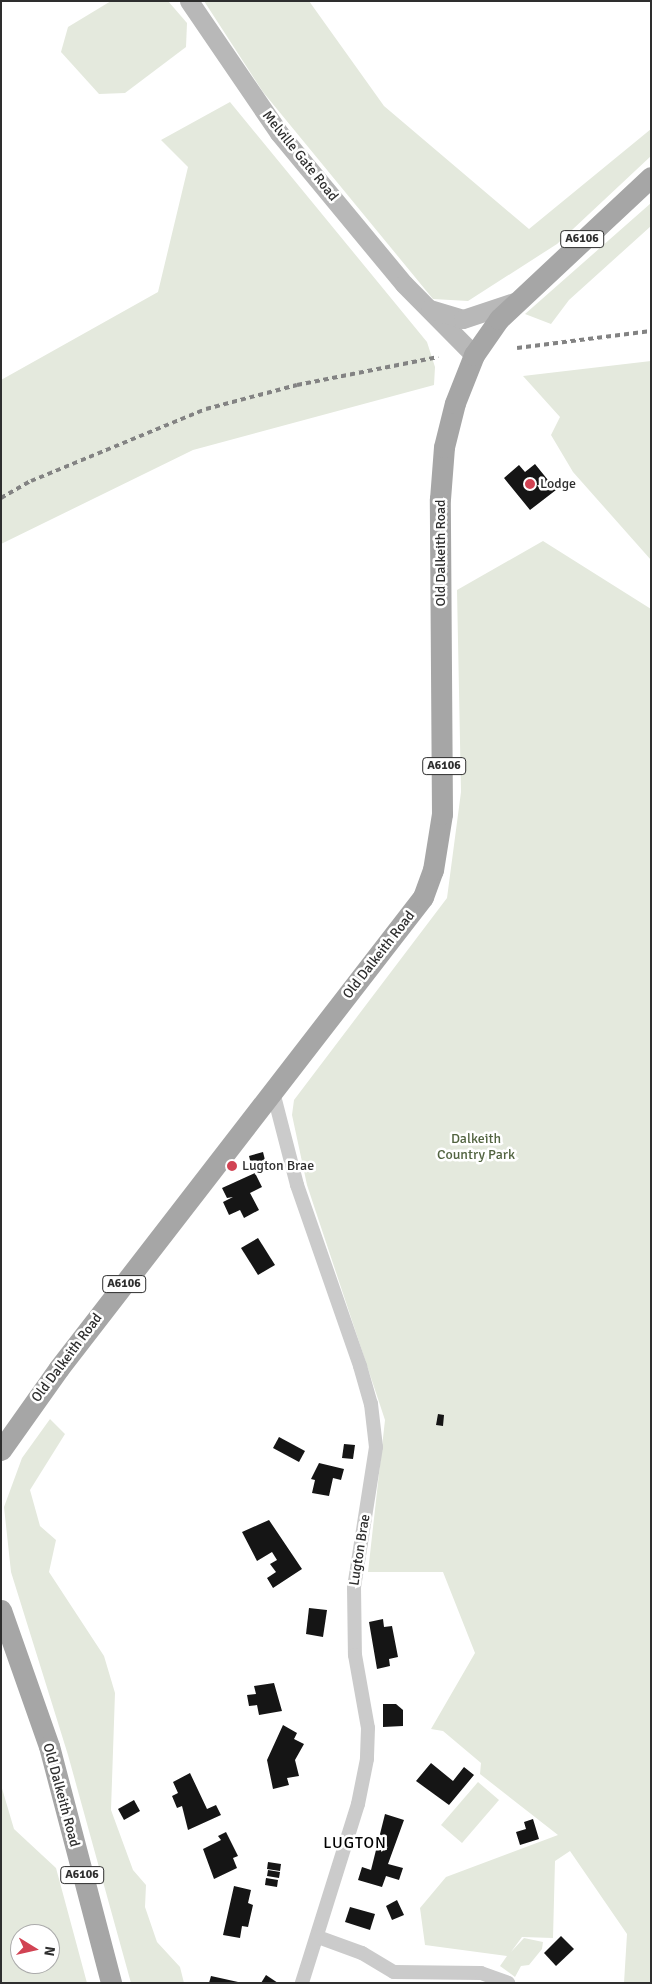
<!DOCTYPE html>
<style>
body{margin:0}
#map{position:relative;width:652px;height:1984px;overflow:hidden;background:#fff;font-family:Signika,sans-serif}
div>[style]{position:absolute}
.green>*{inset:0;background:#e4e9dd}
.building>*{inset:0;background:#151515}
.street>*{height:14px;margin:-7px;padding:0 7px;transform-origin:7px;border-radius:7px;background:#cbcbcb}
.secondary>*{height:19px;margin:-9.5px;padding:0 9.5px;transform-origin:9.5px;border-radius:9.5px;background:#b8b8b8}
.primary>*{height:21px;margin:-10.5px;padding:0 10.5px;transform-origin:10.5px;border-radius:10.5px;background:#a6a6a6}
.rail>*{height:4px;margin-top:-2px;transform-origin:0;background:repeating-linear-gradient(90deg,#838383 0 5px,transparent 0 9px)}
.dots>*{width:14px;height:14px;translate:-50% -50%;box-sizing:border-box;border:2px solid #fff;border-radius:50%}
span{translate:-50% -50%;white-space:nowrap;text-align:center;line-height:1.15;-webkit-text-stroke:5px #fff;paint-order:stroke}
.shield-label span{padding:1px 4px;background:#fff;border:1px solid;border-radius:4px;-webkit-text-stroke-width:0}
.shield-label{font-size:12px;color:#2e2e2e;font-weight:700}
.street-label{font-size:14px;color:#2e2e2e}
.poi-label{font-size:14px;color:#2e2e2e}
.left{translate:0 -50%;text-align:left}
.park-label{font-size:14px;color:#526440}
.quarter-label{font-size:16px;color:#000;letter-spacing:1px}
.frame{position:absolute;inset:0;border:2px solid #2e2e2e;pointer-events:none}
.north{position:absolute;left:10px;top:1924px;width:50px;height:50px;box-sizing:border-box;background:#fff;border:1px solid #ababab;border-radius:50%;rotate:99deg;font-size:14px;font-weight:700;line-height:20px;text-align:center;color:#2e2e2e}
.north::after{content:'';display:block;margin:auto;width:18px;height:22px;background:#d14353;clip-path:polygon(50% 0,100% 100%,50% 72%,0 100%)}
</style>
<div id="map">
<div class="green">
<div style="clip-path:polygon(111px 1px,168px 1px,187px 23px,186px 47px,125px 93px,99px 94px,61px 52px,68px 27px)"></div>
<div style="clip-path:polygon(204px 1px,309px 1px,384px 106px,529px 229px,651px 129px,651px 156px,557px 244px,468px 301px,433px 299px,263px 92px)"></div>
<div style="clip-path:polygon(230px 102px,427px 342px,435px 367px,434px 385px,193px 450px,1px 544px,1px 380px,158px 292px,188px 167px,161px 140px)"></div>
<div style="clip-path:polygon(651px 203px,651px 226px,569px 300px,551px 324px,525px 314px)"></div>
<div style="clip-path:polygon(651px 361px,651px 560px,573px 472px,551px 435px,560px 417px,523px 376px)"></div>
<div style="clip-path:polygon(543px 541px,651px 609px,651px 1983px,624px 1983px,627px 1934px,570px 1851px,555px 1861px,553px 1938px,522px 1937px,511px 1952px,524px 1938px,543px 1942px,542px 1949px,529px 1965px,521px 1966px,515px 1977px,500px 1966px,507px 1956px,425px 1945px,420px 1908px,446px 1877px,558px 1835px,480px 1774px,481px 1763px,443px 1731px,431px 1729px,475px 1653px,443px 1572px,368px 1572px,385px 1420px,307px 1185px,292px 1115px,294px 1100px,447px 898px,461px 792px,457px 590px)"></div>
<div style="clip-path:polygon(50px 1419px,65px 1434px,30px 1490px,40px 1526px,56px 1540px,49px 1572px,104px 1656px,115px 1693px,111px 1810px,133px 1870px,146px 1885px,145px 1907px,157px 1942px,180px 1967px,184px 1983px,131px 1983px,68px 1755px,11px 1572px,4px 1507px,22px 1458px)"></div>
<div style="clip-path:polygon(478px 1782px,499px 1800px,462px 1843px,441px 1825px)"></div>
<div style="clip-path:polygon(evenodd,1px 1785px,14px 1829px,56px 1868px,87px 1983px,1px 1983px,1px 1785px,20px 1934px,50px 1934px,50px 1964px,20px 1964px,20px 1934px)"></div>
</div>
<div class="building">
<div style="clip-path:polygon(535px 464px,556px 490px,530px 510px,504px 478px,519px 465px,525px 472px)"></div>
<div style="clip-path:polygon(263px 1152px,266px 1164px,252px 1168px,249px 1156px)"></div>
<div style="clip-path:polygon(255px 1173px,262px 1187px,250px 1193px,259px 1210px,244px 1218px,240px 1210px,229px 1215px,223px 1202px,233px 1197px,227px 1198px,222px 1188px)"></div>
<div style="clip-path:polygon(258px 1238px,275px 1265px,258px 1275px,241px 1248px)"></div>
<div style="clip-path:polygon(438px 1414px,444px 1415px,443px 1426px,436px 1425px)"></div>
<div style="clip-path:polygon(279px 1437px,305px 1451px,299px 1462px,273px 1448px)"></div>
<div style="clip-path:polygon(344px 1444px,355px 1445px,353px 1459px,342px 1458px)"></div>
<div style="clip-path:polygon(319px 1463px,344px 1469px,341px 1480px,333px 1478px,329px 1496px,312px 1493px,315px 1480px,311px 1479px)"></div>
<div style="clip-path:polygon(269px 1520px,302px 1569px,273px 1588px,267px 1578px,276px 1572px,270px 1564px,277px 1560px,272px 1552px,257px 1561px,242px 1532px)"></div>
<div style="clip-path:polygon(309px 1608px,327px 1610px,323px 1637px,306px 1634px)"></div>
<div style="clip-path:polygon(383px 1619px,384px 1627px,392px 1626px,398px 1657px,389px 1659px,390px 1666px,377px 1669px,369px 1622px)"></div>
<div style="clip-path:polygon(274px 1683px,282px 1711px,259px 1715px,257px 1705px,249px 1706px,247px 1695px,256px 1694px,254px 1686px)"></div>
<div style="clip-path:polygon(383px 1704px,396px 1704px,403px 1710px,403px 1726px,383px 1727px)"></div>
<div style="clip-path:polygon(283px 1725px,297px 1733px,294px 1739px,304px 1744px,295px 1760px,299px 1776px,287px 1778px,289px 1785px,273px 1789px,267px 1760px)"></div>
<div style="clip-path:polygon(431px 1763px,453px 1781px,464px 1767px,474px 1775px,449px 1805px,416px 1781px)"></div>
<div style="clip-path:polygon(190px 1773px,207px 1809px,216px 1805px,221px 1815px,188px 1830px,182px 1806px,177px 1808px,172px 1796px,178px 1793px,173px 1782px)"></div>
<div style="clip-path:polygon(134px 1800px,140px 1811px,124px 1820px,118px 1809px)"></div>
<div style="clip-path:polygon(385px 1814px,404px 1820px,388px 1864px,403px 1868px,399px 1880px,386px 1876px,382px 1887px,358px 1880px,362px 1867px,371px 1870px)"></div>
<div style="clip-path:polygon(533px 1819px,539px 1839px,520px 1845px,516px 1832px,526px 1829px,524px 1822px)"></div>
<div style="clip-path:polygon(226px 1832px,238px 1856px,233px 1858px,237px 1868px,214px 1879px,203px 1849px,221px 1840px,218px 1836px)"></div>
<div style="clip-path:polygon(268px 1862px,281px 1864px,280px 1871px,267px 1869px)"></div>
<div style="clip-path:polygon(268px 1870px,280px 1872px,279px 1878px,267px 1876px)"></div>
<div style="clip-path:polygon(266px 1878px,278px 1880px,277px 1887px,265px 1885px)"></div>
<div style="clip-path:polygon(234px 1886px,251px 1890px,248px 1903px,253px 1905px,248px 1927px,242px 1926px,240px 1938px,223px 1935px)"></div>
<div style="clip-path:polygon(397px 1900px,404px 1915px,392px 1920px,386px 1906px)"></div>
<div style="clip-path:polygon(350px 1907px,375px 1914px,370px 1930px,345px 1922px)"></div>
<div style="clip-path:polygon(561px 1936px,574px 1949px,556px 1966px,544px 1953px)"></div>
<div style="clip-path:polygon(266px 1975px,278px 1983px,261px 1983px)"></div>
<div style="clip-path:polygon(211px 1976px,238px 1982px,238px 1983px,209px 1983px)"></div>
</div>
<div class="street">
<div style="left:273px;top:1092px;width:96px;rotate:75.5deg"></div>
<div style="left:297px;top:1185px;width:192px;rotate:70.8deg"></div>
<div style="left:360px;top:1366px;width:40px;rotate:74deg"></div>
<div style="left:371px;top:1404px;width:43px;rotate:83.4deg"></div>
<div style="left:376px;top:1447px;width:142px;rotate:98.9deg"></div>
<div style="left:354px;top:1587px;width:68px;rotate:89.2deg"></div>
<div style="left:355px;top:1655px;width:74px;rotate:79.9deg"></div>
<div style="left:368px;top:1728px;width:31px;rotate:92deg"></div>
<div style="left:367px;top:1759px;width:46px;rotate:101.3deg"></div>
<div style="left:358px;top:1804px;width:188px;rotate:107.4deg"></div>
<div style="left:318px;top:1937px;width:47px;rotate:20deg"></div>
<div style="left:362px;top:1953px;width:37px;rotate:31deg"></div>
<div style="left:394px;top:1972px;width:87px;rotate:0.7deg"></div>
<div style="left:481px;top:1973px;width:29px;rotate:20deg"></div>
</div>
<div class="secondary">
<div style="left:189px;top:1px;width:160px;rotate:55.7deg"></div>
<div style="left:279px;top:133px;width:196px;rotate:50.4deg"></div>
<div style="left:404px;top:284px;width:100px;rotate:45.4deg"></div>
<div style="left:430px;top:309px;width:34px;rotate:17deg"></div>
<div style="left:463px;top:319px;width:54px;rotate:-18.4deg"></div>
</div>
<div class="primary">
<div style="left:1px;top:1450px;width:100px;rotate:-54.7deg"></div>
<div style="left:59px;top:1368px;width:595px;rotate:-52.3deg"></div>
<div style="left:423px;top:897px;width:29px;rotate:-70deg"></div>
<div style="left:433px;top:870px;width:57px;rotate:-80.9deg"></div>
<div style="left:442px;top:814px;width:315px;rotate:-90.4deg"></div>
<div style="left:440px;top:499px;width:52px;rotate:-85.6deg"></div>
<div style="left:444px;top:447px;width:45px;rotate:-76deg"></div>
<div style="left:455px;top:403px;width:52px;rotate:-68.4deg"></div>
<div style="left:474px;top:355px;width:44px;rotate:-55.2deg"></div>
<div style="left:499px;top:319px;width:208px;rotate:-43.1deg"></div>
<div style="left:1px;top:1610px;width:144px;rotate:70.6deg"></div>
<div style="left:49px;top:1746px;width:245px;rotate:75.3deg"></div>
</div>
<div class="rail">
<div style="left:517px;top:348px;width:135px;rotate:-7.2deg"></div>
<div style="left:1px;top:498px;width:34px;rotate:-30deg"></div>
<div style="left:31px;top:481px;width:189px;rotate:-22.4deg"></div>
<div style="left:206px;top:409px;width:94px;rotate:-14.8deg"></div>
<div style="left:297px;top:385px;width:144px;rotate:-11.2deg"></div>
</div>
<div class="dots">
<div style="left:530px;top:484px;background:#d14353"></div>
<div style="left:232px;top:1166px;background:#d14353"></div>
</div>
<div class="shield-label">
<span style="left:582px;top:239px">A6106</span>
<span style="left:444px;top:766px">A6106</span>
<span style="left:124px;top:1284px">A6106</span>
<span style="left:82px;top:1875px">A6106</span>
</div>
<div class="street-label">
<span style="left:300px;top:156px;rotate:51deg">Melville Gate Road</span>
<span style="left:441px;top:553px;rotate:-90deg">Old Dalkeith Road</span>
<span style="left:379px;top:955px;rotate:-52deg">Old Dalkeith Road</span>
<span style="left:67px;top:1358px;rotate:-53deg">Old Dalkeith Road</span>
<span style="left:360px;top:1550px;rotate:-81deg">Lugton Brae</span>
<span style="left:61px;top:1795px;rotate:75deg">Old Dalkeith Road</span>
</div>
<div class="poi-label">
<span class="left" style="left:540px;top:484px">Lodge</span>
<span class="left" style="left:242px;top:1166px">Lugton Brae</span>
</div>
<div class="park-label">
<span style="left:476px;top:1147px">Dalkeith<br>Country Park</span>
</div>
<div class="quarter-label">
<span style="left:355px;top:1843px">LUGTON</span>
</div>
<div class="frame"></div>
<div class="north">N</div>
</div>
